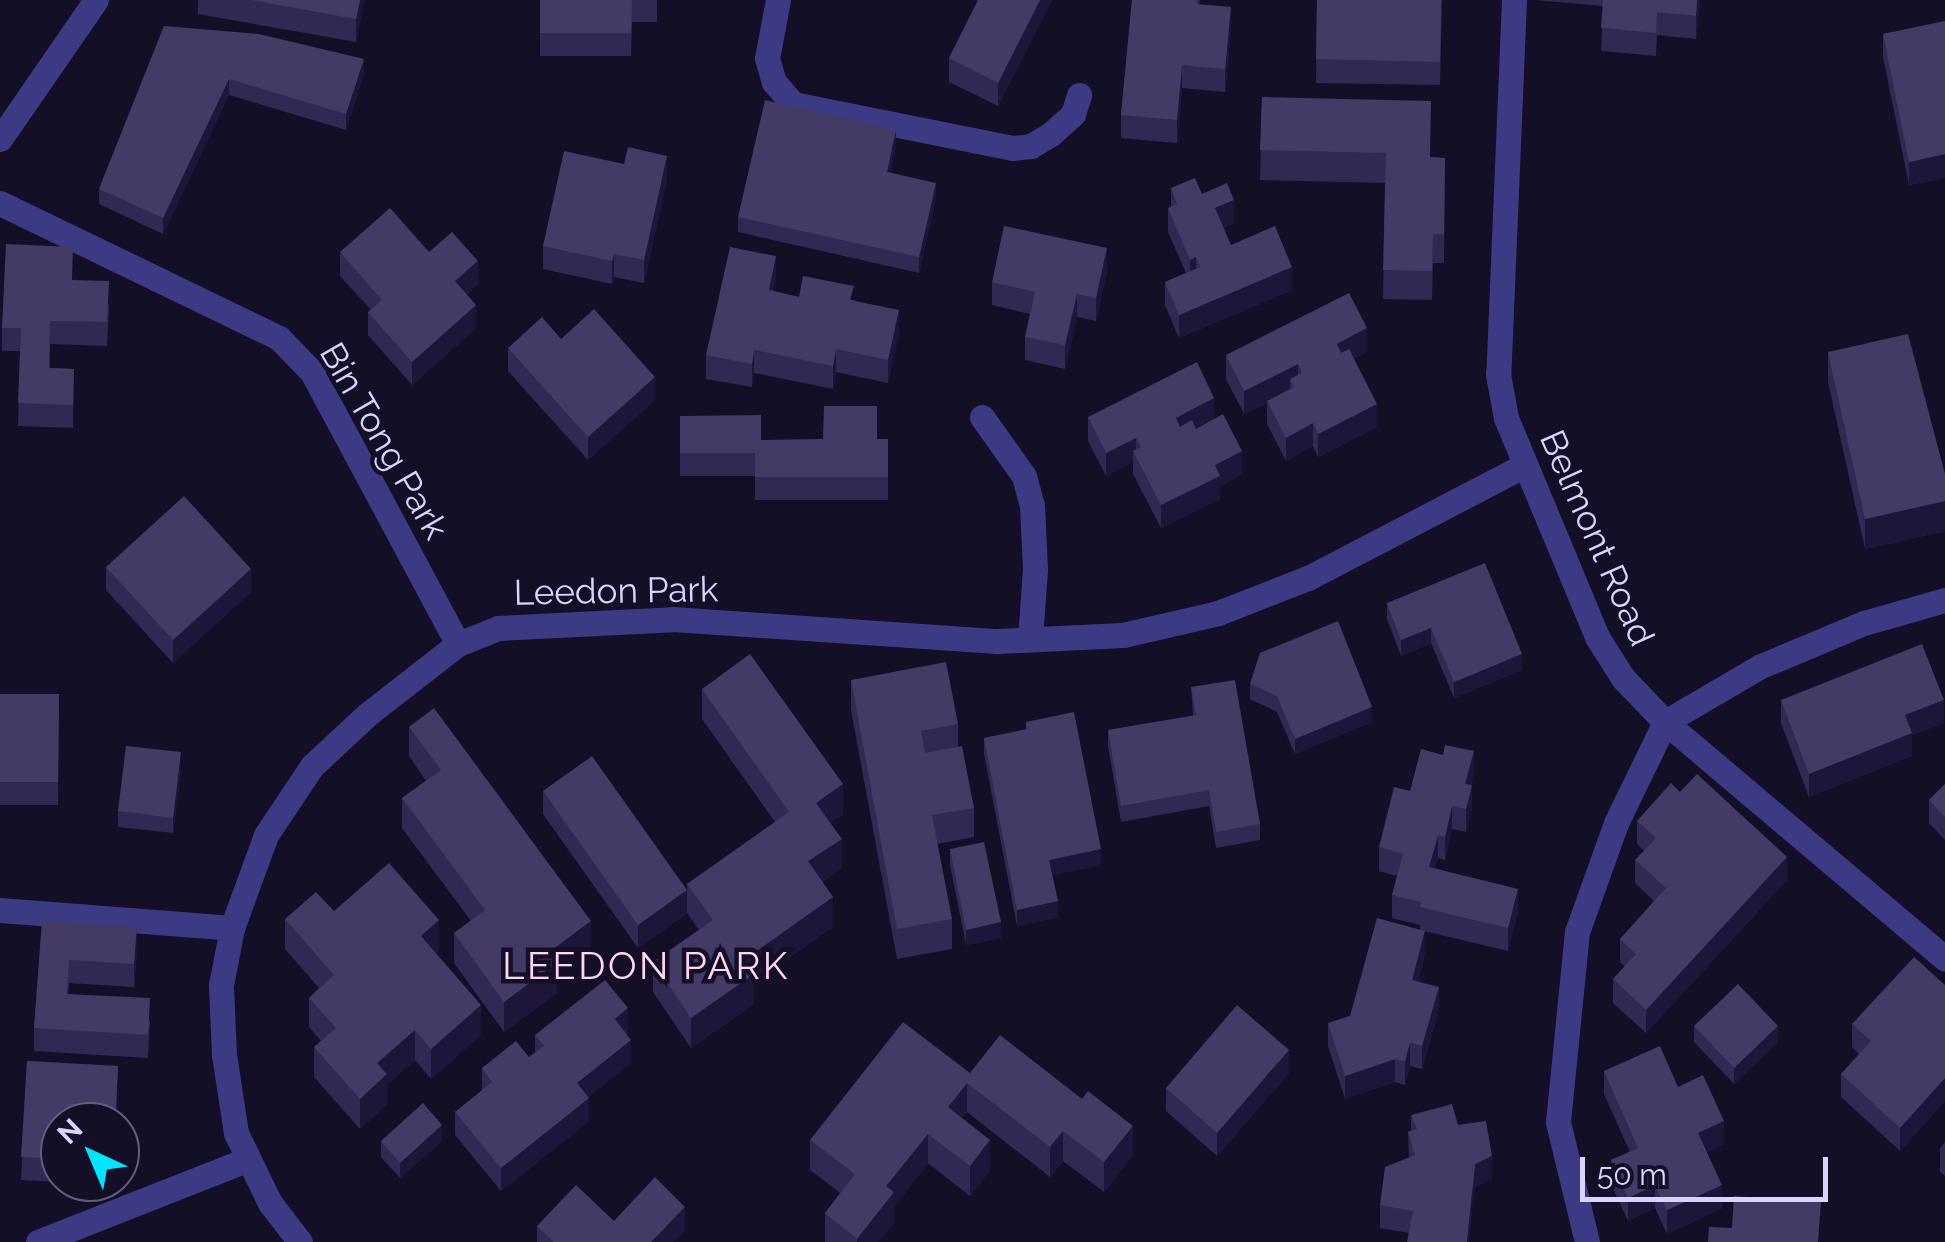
<!DOCTYPE html>
<style>
body{margin:0}
#map{position:relative;width:1945px;height:1242px;overflow:hidden;background:#130f26;font-family:Raleway,sans-serif}
div>[style]{position:absolute}
.street>*{height:25px;margin:-12.5px;padding:0 12.5px;transform-origin:12.5px;border-radius:12.5px;background:#3d3a85}
.wall>*{inset:0;background:#312854}
.shaded-wall>*{inset:0;background:#1d163a}
.building>*{inset:0;background:#433a66}
span{translate:-50% -50%;white-space:nowrap;text-align:center;line-height:1.15;-webkit-text-stroke:9px #130f26;paint-order:stroke}
.street-label{font-size:35px;color:#d9d4ff}
.neighbourhood-label{font-size:38px;color:#ffd6f0;letter-spacing:2.5px}
.north{position:absolute;left:40px;top:1102px;width:100px;height:100px;box-sizing:border-box;background:#130f26;border:2px solid #625e7d;border-radius:50%;rotate:316deg;font-size:28px;font-weight:700;line-height:40px;text-align:center;color:#d9d4ff}
.north::after{content:'';display:block;margin:auto;width:35px;height:45px;background:#00e5ff;clip-path:polygon(50% 0,100% 100%,50% 72%,0 100%)}
.scale{position:absolute;left:1580px;top:1157px;width:248px;height:45px;box-sizing:border-box;border:5px solid #d9d4ff;border-top:0;padding-left:12px;font-size:30px;line-height:35px;white-space:nowrap;color:#d9d4ff;-webkit-text-stroke:8px #130f26;paint-order:stroke}
</style>
<div id="map">
<div class="street">
<div style="left:778px;top:0;width:59px;rotate:100.7deg"></div>
<div style="left:767px;top:58px;width:25px;rotate:74deg"></div>
<div style="left:774px;top:82px;width:29px;rotate:49deg"></div>
<div style="left:793px;top:104px;width:224px;rotate:11.3deg"></div>
<div style="left:1013px;top:148px;width:18px;rotate:-6deg"></div>
<div style="left:1031px;top:146px;width:23px;rotate:-31deg"></div>
<div style="left:1051px;top:134px;width:30px;rotate:-42deg"></div>
<div style="left:1073px;top:114px;width:20px;rotate:-72deg"></div>
<div style="left:1514px;top:0;width:374px;rotate:92.4deg"></div>
<div style="left:1498px;top:374px;width:45px;rotate:79.7deg"></div>
<div style="left:1506px;top:418px;width:237px;rotate:67.4deg"></div>
<div style="left:1597px;top:637px;width:49px;rotate:57.6deg"></div>
<div style="left:1623px;top:678px;width:61px;rotate:46.3deg"></div>
<div style="left:1665px;top:722px;width:367px;rotate:40.2deg"></div>
<div style="left:0;top:139px;width:169px;rotate:-55.4deg"></div>
<div style="left:0;top:203px;width:310px;rotate:25.8deg"></div>
<div style="left:279px;top:338px;width:47px;rotate:45.9deg"></div>
<div style="left:312px;top:372px;width:309px;rotate:61.8deg"></div>
<div style="left:982px;top:417px;width:72px;rotate:54.6deg"></div>
<div style="left:1024px;top:476px;width:30px;rotate:75deg"></div>
<div style="left:1032px;top:505px;width:64px;rotate:87.3deg"></div>
<div style="left:1035px;top:569px;width:70px;rotate:94.1deg"></div>
<div style="left:0;top:910px;width:233px;rotate:4.4deg"></div>
<div style="left:38px;top:1242px;width:224px;rotate:-21.5deg"></div>
<div style="left:300px;top:1242px;width:49px;rotate:-127.6deg"></div>
<div style="left:270px;top:1203px;width:78px;rotate:-115.9deg"></div>
<div style="left:236px;top:1133px;width:79px;rotate:-98.7deg"></div>
<div style="left:224px;top:1055px;width:70px;rotate:-92.5deg"></div>
<div style="left:221px;top:985px;width:58px;rotate:-79.1deg"></div>
<div style="left:232px;top:928px;width:99px;rotate:-69.9deg"></div>
<div style="left:266px;top:835px;width:83px;rotate:-56.3deg"></div>
<div style="left:312px;top:766px;width:76px;rotate:-42.9deg"></div>
<div style="left:368px;top:714px;width:114px;rotate:-37.9deg"></div>
<div style="left:458px;top:644px;width:43px;rotate:-21.8deg"></div>
<div style="left:498px;top:628px;width:175px;rotate:-2.9deg"></div>
<div style="left:673px;top:619px;width:325px;rotate:3.9deg"></div>
<div style="left:997px;top:641px;width:126px;rotate:-2.7deg"></div>
<div style="left:1123px;top:635px;width:98px;rotate:-13deg"></div>
<div style="left:1218px;top:613px;width:97px;rotate:-21.3deg"></div>
<div style="left:1308px;top:578px;width:245px;rotate:-27.5deg"></div>
<div style="left:1587px;top:1242px;width:123px;rotate:-103.6deg"></div>
<div style="left:1558px;top:1122px;width:191px;rotate:-84.3deg"></div>
<div style="left:1577px;top:932px;width:116px;rotate:-70.3deg"></div>
<div style="left:1616px;top:823px;width:112px;rotate:-64.1deg"></div>
<div style="left:1665px;top:722px;width:111px;rotate:-30.3deg"></div>
<div style="left:1761px;top:666px;width:112px;rotate:-22.7deg"></div>
<div style="left:1864px;top:623px;width:84px;rotate:-15.9deg"></div>
</div>
<div class="wall">
<div style="clip-path:polygon(198px 0,364px 0,356px 42px,198px 14px)"></div>
<div style="clip-path:polygon(540px 0,657px 0,657px 22px,632px 22px,631px 56px,540px 56px)"></div>
<div style="clip-path:polygon(975px 0,1052px 0,998px 106px,949px 82px,949px 58px,978px 1px)"></div>
<div style="clip-path:polygon(1132px 0,1200px 0,1199px 4px,1231px 30px,1225px 92px,1182px 88px,1177px 143px,1121px 138px,1121px 115px)"></div>
<div style="clip-path:polygon(1317px 0,1442px 0,1440px 85px,1316px 83px)"></div>
<div style="clip-path:polygon(1535px 0,1700px 0,1696px 39px,1657px 35px,1656px 56px,1601px 51px,1603px 6px)"></div>
<div style="clip-path:polygon(1945px 21px,1945px 178px,1909px 185px,1883px 57px,1883px 34px)"></div>
<div style="clip-path:polygon(164px 26px,364px 74px,346px 130px,229px 95px,163px 234px,99px 204px,99px 189px)"></div>
<div style="clip-path:polygon(1262px 97px,1431px 157px,1445px 158px,1444px 263px,1433px 263px,1432px 300px,1383px 299px,1385px 183px,1260px 180px)"></div>
<div style="clip-path:polygon(896px 146px,890px 173px,936px 199px,919px 273px,738px 232px,738px 217px)"></div>
<div style="clip-path:polygon(667px 179px,644px 283px,614px 277px,612px 284px,543px 269px,543px 246px)"></div>
<div style="clip-path:polygon(1171px 188px,1202px 194px,1234px 223px,1223px 228px,1231px 245px,1292px 290px,1179px 338px,1165px 305px,1165px 282px,1186px 273px,1168px 232px,1168px 208px,1171px 207px)"></div>
<div style="clip-path:polygon(340px 252px,429px 252px,478px 284px,467px 294px,476px 328px,412px 385px,368px 335px,368px 312px,371px 310px,340px 276px)"></div>
<div style="clip-path:polygon(1107px 271px,1096px 321px,1077px 317px,1065px 369px,1025px 360px,1025px 337px,1030px 314px,992px 305px,992px 282px)"></div>
<div style="clip-path:polygon(73px 280px,109px 305px,107px 346px,50px 344px,50px 368px,74px 369px,73px 428px,18px 426px,20px 351px,2px 351px,2px 328px)"></div>
<div style="clip-path:polygon(776px 280px,773px 291px,799px 297px,854px 300px,899px 333px,888px 383px,836px 372px,833px 389px,754px 373px,752px 387px,706px 379px,706px 355px)"></div>
<div style="clip-path:polygon(561px 339px,655px 400px,588px 460px,508px 371px,508px 348px)"></div>
<div style="clip-path:polygon(1367px 352px,1354px 358px,1377px 427px,1318px 457px,1313px 446px,1286px 461px,1267px 424px,1267px 403px,1244px 414px,1226px 379px,1226px 355px)"></div>
<div style="clip-path:polygon(1828px 352px,1945px 474px,1945px 531px,1865px 549px,1828px 382px)"></div>
<div style="clip-path:polygon(680px 416px,761px 440px,888px 439px,888px 500px,755px 500px,755px 476px,680px 476px)"></div>
<div style="clip-path:polygon(1088px 417px,1214px 419px,1242px 474px,1220px 486px,1220px 499px,1161px 528px,1133px 474px,1133px 462px,1106px 476px,1088px 441px)"></div>
<div style="clip-path:polygon(106px 567px,251px 592px,173px 663px,106px 590px)"></div>
<div style="clip-path:polygon(1387px 603px,1522px 670px,1454px 698px,1431px 643px,1401px 656px,1387px 619px)"></div>
<div style="clip-path:polygon(851px 680px,958px 724px,958px 747px,974px 808px,974px 837px,937px 844px,952px 919px,952px 949px,897px 959px,851px 710px)"></div>
<div style="clip-path:polygon(1250px 684px,1372px 722px,1295px 754px,1277px 712px,1250px 699px)"></div>
<div style="clip-path:polygon(1191px 687px,1260px 824px,1260px 840px,1216px 848px,1209px 806px,1121px 822px,1108px 746px,1108px 730px,1193px 716px)"></div>
<div style="clip-path:polygon(702px 689px,843px 814px,830px 823px,842px 868px,822px 882px,833px 927px,754px 982px,754px 1004px,691px 1048px,653px 992px,653px 962px,699px 930px,687px 913px,687px 884px,775px 822px,702px 719px)"></div>
<div style="clip-path:polygon(0 694px,59px 694px,58px 805px,0 805px)"></div>
<div style="clip-path:polygon(1781px 700px,1944px 723px,1912px 735px,1912px 756px,1809px 797px,1781px 723px)"></div>
<div style="clip-path:polygon(1026px 722px,1101px 865px,1052px 875px,1058px 917px,1017px 926px,984px 754px,984px 738px,1026px 730px)"></div>
<div style="clip-path:polygon(409px 727px,591px 951px,557px 976px,557px 993px,504px 1032px,454px 963px,454px 933px,471px 921px,402px 828px,402px 798px,426px 781px,409px 756px)"></div>
<div style="clip-path:polygon(181px 768px,173px 833px,118px 827px,118px 811px)"></div>
<div style="clip-path:polygon(1474px 774px,1471px 785px,1472px 808px,1466px 832px,1452px 829px,1445px 860px,1438px 858px,1435px 868px,1518px 912px,1508px 951px,1420px 930px,1420px 925px,1392px 918px,1392px 895px,1397px 876px,1379px 871px,1379px 847px,1410px 791px)"></div>
<div style="clip-path:polygon(1945px 784px,1945px 840px,1929px 823px,1929px 800px)"></div>
<div style="clip-path:polygon(543px 791px,687px 913px,638px 948px,543px 814px)"></div>
<div style="clip-path:polygon(1637px 821px,1787px 880px,1646px 1033px,1613px 1003px,1613px 979px,1625px 967px,1620px 962px,1620px 939px,1654px 901px,1635px 883px,1635px 860px,1644px 851px,1637px 844px)"></div>
<div style="clip-path:polygon(950px 849px,1001px 938px,966px 945px,950px 865px)"></div>
<div style="clip-path:polygon(334px 911px,439px 950px,436px 953px,481px 1035px,431px 1079px,415px 1060px,387px 1084px,387px 1104px,360px 1129px,314px 1077px,314px 1047px,321px 1041px,309px 1027px,309px 998px,319px 988px,285px 949px,285px 919px)"></div>
<div style="clip-path:polygon(42px 921px,137px 950px,134px 987px,69px 983px,68px 994px,150px 1021px,148px 1058px,34px 1051px,34px 1028px)"></div>
<div style="clip-path:polygon(1425px 955px,1418px 981px,1439px 1010px,1422px 1069px,1410px 1066px,1405px 1085px,1395px 1082px,1345px 1099px,1328px 1046px,1328px 1023px,1350px 1016px)"></div>
<div style="clip-path:polygon(1945px 985px,1945px 1101px,1900px 1151px,1841px 1097px,1841px 1074px,1859px 1054px,1852px 1047px,1852px 1024px)"></div>
<div style="clip-path:polygon(1694px 1026px,1778px 1042px,1734px 1084px,1694px 1042px)"></div>
<div style="clip-path:polygon(628px 1032px,626px 1033px,631px 1063px,588px 1097px,589px 1121px,501px 1191px,455px 1135px,455px 1112px,482px 1091px,482px 1068px,529px 1057px,535px 1052px,535px 1035px)"></div>
<div style="clip-path:polygon(27px 1061px,118px 1066px,116px 1122px,60px 1122px,60px 1182px,79px 1182px,79px 1183px,21px 1180px)"></div>
<div style="clip-path:polygon(1604px 1071px,1678px 1087px,1724px 1144px,1707px 1152px,1722px 1208px,1667px 1234px,1655px 1208px,1628px 1221px,1611px 1184px,1611px 1160px,1630px 1152px,1604px 1094px)"></div>
<div style="clip-path:polygon(970px 1073px,1133px 1155px,1104px 1192px,1063px 1161px,1050px 1177px,967px 1112px,962px 1118px,990px 1170px,970px 1196px,928px 1163px,894px 1207px,894px 1222px,878px 1242px,825px 1242px,825px 1213px,840px 1193px,810px 1170px,810px 1140px)"></div>
<div style="clip-path:polygon(1289px 1073px,1217px 1156px,1166px 1111px,1166px 1088px)"></div>
<div style="clip-path:polygon(1411px 1115px,1458px 1125px,1492px 1179px,1475px 1187px,1409px 1233px,1380px 1228px,1380px 1205px,1409px 1158px,1408px 1132px,1411px 1131px)"></div>
<div style="clip-path:polygon(381px 1141px,442px 1141px,400px 1178px,381px 1157px)"></div>
<div style="clip-path:polygon(1945px 1142px,1945px 1176px,1940px 1172px,1940px 1148px)"></div>
<div style="clip-path:polygon(614px 1221px,685px 1230px,673px 1242px,537px 1242px,537px 1226px)"></div>
</div>
<div class="shaded-wall">
<div style="clip-path:polygon(360px 0,364px 0,356px 42px,356px 19px)"></div>
<div style="clip-path:polygon(1040px 0,1052px 0,998px 106px,998px 83px)"></div>
<div style="clip-path:polygon(1697px 0,1700px 0,1696px 39px,1696px 16px)"></div>
<div style="clip-path:polygon(1231px 7px,1231px 30px,1225px 92px,1225px 69px)"></div>
<div style="clip-path:polygon(364px 59px,364px 74px,346px 130px,346px 114px)"></div>
<div style="clip-path:polygon(1182px 65px,1182px 88px,1177px 143px,1177px 120px)"></div>
<div style="clip-path:polygon(229px 79px,229px 95px,163px 234px,163px 218px)"></div>
<div style="clip-path:polygon(896px 130px,896px 146px,887px 188px,887px 172px)"></div>
<div style="clip-path:polygon(1945px 154px,1945px 178px,1909px 185px,1909px 162px)"></div>
<div style="clip-path:polygon(667px 156px,667px 179px,644px 283px,644px 260px)"></div>
<div style="clip-path:polygon(936px 183px,936px 199px,919px 273px,919px 257px)"></div>
<div style="clip-path:polygon(1234px 200px,1234px 223px,1215px 231px,1215px 208px)"></div>
<div style="clip-path:polygon(1107px 248px,1107px 271px,1096px 321px,1096px 298px)"></div>
<div style="clip-path:polygon(614px 254px,614px 277px,612px 284px,612px 261px)"></div>
<div style="clip-path:polygon(776px 256px,776px 280px,769px 314px,769px 290px)"></div>
<div style="clip-path:polygon(1196px 257px,1196px 280px,1190px 283px,1190px 260px)"></div>
<div style="clip-path:polygon(478px 261px,478px 284px,455px 304px,455px 281px)"></div>
<div style="clip-path:polygon(1292px 267px,1292px 290px,1179px 338px,1179px 315px)"></div>
<div style="clip-path:polygon(1077px 294px,1077px 317px,1065px 369px,1065px 345px)"></div>
<div style="clip-path:polygon(476px 305px,476px 328px,412px 385px,412px 362px)"></div>
<div style="clip-path:polygon(899px 310px,899px 333px,888px 383px,888px 360px)"></div>
<div style="clip-path:polygon(1367px 328px,1367px 352px,1337px 367px,1337px 344px)"></div>
<div style="clip-path:polygon(836px 349px,836px 372px,833px 389px,833px 366px)"></div>
<div style="clip-path:polygon(754px 350px,754px 373px,752px 387px,752px 364px)"></div>
<div style="clip-path:polygon(1298px 364px,1298px 387px,1290px 379px,1290px 391px,1244px 414px,1244px 391px)"></div>
<div style="clip-path:polygon(655px 377px,655px 400px,588px 460px,588px 437px)"></div>
<div style="clip-path:polygon(1214px 398px,1214px 421px,1176px 441px,1176px 418px)"></div>
<div style="clip-path:polygon(1377px 404px,1377px 427px,1318px 457px,1318px 434px)"></div>
<div style="clip-path:polygon(1313px 423px,1313px 446px,1286px 461px,1286px 438px)"></div>
<div style="clip-path:polygon(1136px 438px,1136px 456px,1133px 451px,1133px 462px,1106px 476px,1106px 453px)"></div>
<div style="clip-path:polygon(1242px 451px,1242px 474px,1220px 486px,1220px 499px,1161px 528px,1161px 505px,1215px 465px)"></div>
<div style="clip-path:polygon(1945px 501px,1945px 531px,1865px 549px,1865px 519px)"></div>
<div style="clip-path:polygon(251px 569px,251px 592px,173px 663px,173px 640px)"></div>
<div style="clip-path:polygon(1431px 628px,1431px 643px,1401px 656px,1401px 640px)"></div>
<div style="clip-path:polygon(1522px 654px,1522px 670px,1454px 698px,1454px 682px)"></div>
<div style="clip-path:polygon(1944px 700px,1944px 723px,1912px 735px,1912px 756px,1809px 797px,1809px 774px,1905px 715px)"></div>
<div style="clip-path:polygon(1372px 707px,1372px 722px,1295px 754px,1295px 739px)"></div>
<div style="clip-path:polygon(1474px 751px,1474px 774px,1465px 807px,1465px 784px)"></div>
<div style="clip-path:polygon(181px 752px,181px 768px,173px 833px,173px 818px)"></div>
<div style="clip-path:polygon(843px 784px,843px 814px,816px 833px,816px 803px)"></div>
<div style="clip-path:polygon(1472px 785px,1472px 808px,1466px 832px,1466px 809px)"></div>
<div style="clip-path:polygon(1452px 806px,1452px 829px,1445px 860px,1445px 837px)"></div>
<div style="clip-path:polygon(1438px 835px,1438px 858px,1429px 890px,1429px 867px)"></div>
<div style="clip-path:polygon(842px 839px,842px 868px,808px 891px,808px 861px)"></div>
<div style="clip-path:polygon(1101px 849px,1101px 865px,1049px 876px,1049px 860px)"></div>
<div style="clip-path:polygon(1787px 857px,1787px 880px,1646px 1033px,1646px 1010px)"></div>
<div style="clip-path:polygon(1518px 889px,1518px 912px,1508px 951px,1508px 928px)"></div>
<div style="clip-path:polygon(687px 890px,687px 913px,638px 948px,638px 925px)"></div>
<div style="clip-path:polygon(833px 897px,833px 927px,754px 982px,754px 1004px,691px 1048px,691px 1018px,744px 960px)"></div>
<div style="clip-path:polygon(1058px 901px,1058px 917px,1017px 926px,1017px 910px)"></div>
<div style="clip-path:polygon(439px 920px,439px 950px,421px 966px,421px 936px)"></div>
<div style="clip-path:polygon(591px 921px,591px 951px,557px 976px,557px 993px,504px 1032px,504px 1002px,549px 952px)"></div>
<div style="clip-path:polygon(1001px 922px,1001px 938px,966px 945px,966px 930px)"></div>
<div style="clip-path:polygon(137px 927px,137px 950px,134px 987px,134px 964px)"></div>
<div style="clip-path:polygon(1425px 931px,1425px 955px,1412px 1003px,1412px 980px)"></div>
<div style="clip-path:polygon(1439px 987px,1439px 1010px,1422px 1069px,1422px 1046px)"></div>
<div style="clip-path:polygon(481px 1005px,481px 1035px,431px 1079px,431px 1049px)"></div>
<div style="clip-path:polygon(628px 1008px,628px 1032px,615px 1042px,615px 1019px)"></div>
<div style="clip-path:polygon(1778px 1026px,1778px 1042px,1734px 1084px,1734px 1068px)"></div>
<div style="clip-path:polygon(415px 1030px,415px 1060px,387px 1084px,387px 1104px,360px 1129px,360px 1099px,377px 1063px)"></div>
<div style="clip-path:polygon(631px 1040px,631px 1063px,577px 1106px,577px 1083px)"></div>
<div style="clip-path:polygon(1410px 1042px,1410px 1066px,1405px 1085px,1405px 1061px)"></div>
<div style="clip-path:polygon(1289px 1050px,1289px 1073px,1217px 1156px,1217px 1133px)"></div>
<div style="clip-path:polygon(1395px 1059px,1395px 1082px,1345px 1099px,1345px 1076px)"></div>
<div style="clip-path:polygon(1945px 1078px,1945px 1101px,1900px 1151px,1900px 1128px)"></div>
<div style="clip-path:polygon(967px 1083px,967px 1112px,948px 1137px,948px 1107px)"></div>
<div style="clip-path:polygon(589px 1098px,589px 1121px,501px 1191px,501px 1168px)"></div>
<div style="clip-path:polygon(1724px 1121px,1724px 1144px,1698px 1156px,1698px 1133px)"></div>
<div style="clip-path:polygon(442px 1125px,442px 1141px,400px 1178px,400px 1163px)"></div>
<div style="clip-path:polygon(1133px 1126px,1133px 1155px,1104px 1192px,1104px 1162px)"></div>
<div style="clip-path:polygon(1063px 1131px,1063px 1161px,1050px 1177px,1050px 1147px)"></div>
<div style="clip-path:polygon(928px 1134px,928px 1163px,894px 1207px,894px 1222px,878px 1242px,857px 1242px,857px 1239px,886px 1186px)"></div>
<div style="clip-path:polygon(990px 1140px,990px 1170px,970px 1196px,970px 1166px)"></div>
<div style="clip-path:polygon(1492px 1156px,1492px 1179px,1475px 1187px,1469px 1242px,1467px 1242px,1475px 1164px)"></div>
<div style="clip-path:polygon(1655px 1185px,1655px 1208px,1628px 1221px,1628px 1198px)"></div>
<div style="clip-path:polygon(1722px 1185px,1722px 1208px,1667px 1234px,1667px 1210px)"></div>
<div style="clip-path:polygon(685px 1207px,685px 1230px,673px 1242px,651px 1242px)"></div>
</div>
<div class="building">
<div style="clip-path:polygon(251px 0,360px 0,356px 19px)"></div>
<div style="clip-path:polygon(540px 0,632px 0,631px 33px,540px 33px)"></div>
<div style="clip-path:polygon(978px 0,1040px 0,998px 83px,949px 58px)"></div>
<div style="clip-path:polygon(1132px 0,1197px 0,1197px 4px,1231px 7px,1225px 69px,1182px 65px,1177px 120px,1121px 115px)"></div>
<div style="clip-path:polygon(1317px 0,1441px 0,1440px 62px,1316px 59px)"></div>
<div style="clip-path:polygon(1603px 0,1697px 0,1696px 16px,1657px 12px,1656px 33px,1601px 28px)"></div>
<div style="clip-path:polygon(1945px 21px,1945px 154px,1909px 162px,1883px 34px)"></div>
<div style="clip-path:polygon(164px 26px,259px 34px,364px 59px,346px 114px,229px 79px,163px 218px,99px 189px)"></div>
<div style="clip-path:polygon(1262px 97px,1431px 101px,1430px 157px,1445px 158px,1444px 234px,1433px 234px,1432px 271px,1383px 270px,1386px 153px,1260px 150px)"></div>
<div style="clip-path:polygon(765px 100px,896px 130px,887px 172px,936px 183px,919px 257px,738px 217px)"></div>
<div style="clip-path:polygon(628px 147px,667px 156px,644px 260px,614px 254px,612px 261px,543px 246px,564px 151px,624px 164px)"></div>
<div style="clip-path:polygon(1195px 178px,1202px 194px,1227px 183px,1234px 200px,1215px 208px,1231px 245px,1275px 226px,1292px 267px,1179px 315px,1165px 282px,1200px 267px,1196px 257px,1190px 260px,1168px 208px,1177px 204px,1171px 188px)"></div>
<div style="clip-path:polygon(390px 208px,429px 252px,452px 232px,478px 261px,455px 281px,476px 305px,412px 362px,368px 312px,382px 300px,340px 252px)"></div>
<div style="clip-path:polygon(1004px 226px,1107px 248px,1096px 298px,1077px 294px,1065px 345px,1025px 337px,1035px 292px,992px 282px)"></div>
<div style="clip-path:polygon(6px 244px,73px 247px,72px 280px,109px 281px,107px 322px,50px 321px,49px 368px,74px 369px,73px 405px,18px 403px,21px 328px,2px 328px)"></div>
<div style="clip-path:polygon(730px 247px,776px 256px,769px 290px,799px 297px,803px 276px,854px 286px,850px 300px,899px 310px,888px 360px,836px 349px,833px 366px,754px 350px,752px 364px,706px 355px)"></div>
<div style="clip-path:polygon(1349px 293px,1367px 328px,1337px 344px,1341px 353px,1349px 349px,1377px 404px,1318px 434px,1313px 423px,1286px 438px,1267px 401px,1294px 387px,1290px 379px,1302px 373px,1298px 364px,1244px 391px,1226px 355px)"></div>
<div style="clip-path:polygon(594px 309px,655px 377px,588px 437px,508px 348px,542px 317px,561px 339px)"></div>
<div style="clip-path:polygon(1908px 334px,1945px 474px,1945px 501px,1865px 519px,1828px 352px)"></div>
<div style="clip-path:polygon(1197px 362px,1214px 398px,1176px 418px,1180px 427px,1192px 420px,1196px 429px,1223px 414px,1242px 451px,1215px 465px,1220px 476px,1161px 505px,1133px 451px,1141px 447px,1136px 438px,1106px 453px,1088px 417px)"></div>
<div style="clip-path:polygon(824px 406px,877px 406px,877px 439px,888px 439px,888px 477px,755px 477px,755px 453px,680px 453px,680px 416px,761px 415px,761px 440px,823px 439px)"></div>
<div style="clip-path:polygon(184px 496px,251px 569px,173px 640px,106px 567px)"></div>
<div style="clip-path:polygon(1485px 563px,1522px 654px,1454px 682px,1431px 628px,1401px 640px,1387px 603px)"></div>
<div style="clip-path:polygon(1338px 621px,1372px 707px,1295px 739px,1277px 696px,1250px 684px,1260px 653px)"></div>
<div style="clip-path:polygon(1922px 644px,1944px 700px,1905px 715px,1912px 733px,1809px 774px,1781px 700px)"></div>
<div style="clip-path:polygon(750px 654px,843px 784px,816px 803px,842px 839px,808px 861px,833px 897px,744px 960px,754px 974px,691px 1018px,653px 962px,713px 920px,687px 884px,789px 812px,702px 689px)"></div>
<div style="clip-path:polygon(946px 662px,958px 724px,921px 731px,925px 753px,962px 746px,974px 808px,932px 815px,952px 919px,897px 929px,851px 680px)"></div>
<div style="clip-path:polygon(1235px 680px,1260px 824px,1216px 832px,1209px 790px,1121px 806px,1108px 730px,1196px 715px,1191px 687px)"></div>
<div style="clip-path:polygon(0 694px,59px 694px,58px 782px,0 782px)"></div>
<div style="clip-path:polygon(434px 708px,591px 921px,549px 952px,557px 963px,504px 1002px,454px 933px,485px 910px,402px 798px,441px 770px,409px 727px)"></div>
<div style="clip-path:polygon(1074px 712px,1101px 849px,1049px 860px,1058px 901px,1017px 910px,984px 738px,1027px 729px,1026px 722px)"></div>
<div style="clip-path:polygon(1445px 745px,1474px 751px,1465px 784px,1472px 785px,1466px 809px,1452px 806px,1445px 837px,1438px 835px,1429px 867px,1518px 889px,1508px 928px,1420px 907px,1421px 902px,1392px 895px,1403px 854px,1379px 847px,1394px 787px,1410px 791px,1421px 749px,1443px 755px)"></div>
<div style="clip-path:polygon(126px 746px,181px 752px,173px 818px,118px 811px)"></div>
<div style="clip-path:polygon(592px 756px,687px 890px,638px 925px,543px 791px)"></div>
<div style="clip-path:polygon(1697px 774px,1787px 857px,1646px 1010px,1613px 979px,1636px 954px,1620px 939px,1666px 888px,1635px 860px,1656px 838px,1637px 821px,1671px 783px,1680px 792px)"></div>
<div style="clip-path:polygon(1945px 784px,1945px 817px,1929px 800px)"></div>
<div style="clip-path:polygon(984px 842px,1001px 922px,966px 930px,950px 849px)"></div>
<div style="clip-path:polygon(389px 863px,439px 920px,421px 936px,481px 1005px,431px 1049px,415px 1030px,377px 1063px,387px 1074px,360px 1099px,314px 1047px,336px 1028px,309px 998px,334px 975px,285px 919px,316px 892px,334px 911px)"></div>
<div style="clip-path:polygon(1377px 918px,1425px 931px,1412px 980px,1439px 987px,1422px 1046px,1410px 1042px,1405px 1061px,1395px 1059px,1345px 1076px,1328px 1023px,1350px 1016px)"></div>
<div style="clip-path:polygon(42px 921px,137px 927px,134px 964px,69px 960px,67px 994px,150px 998px,148px 1035px,34px 1028px)"></div>
<div style="clip-path:polygon(1914px 957px,1945px 985px,1945px 1078px,1900px 1128px,1841px 1074px,1871px 1041px,1852px 1024px)"></div>
<div style="clip-path:polygon(605px 980px,628px 1008px,615px 1019px,631px 1040px,577px 1083px,589px 1098px,501px 1168px,455px 1112px,492px 1082px,482px 1068px,516px 1041px,529px 1057px,544px 1046px,535px 1035px)"></div>
<div style="clip-path:polygon(1738px 984px,1778px 1026px,1734px 1068px,1694px 1026px)"></div>
<div style="clip-path:polygon(1237px 1005px,1289px 1050px,1217px 1133px,1166px 1088px)"></div>
<div style="clip-path:polygon(903px 1022px,970px 1073px,1000px 1035px,1082px 1099px,1088px 1091px,1133px 1126px,1104px 1162px,1063px 1131px,1050px 1147px,967px 1083px,948px 1107px,990px 1140px,970px 1166px,928px 1134px,886px 1186px,894px 1192px,857px 1239px,825px 1213px,855px 1174px,810px 1140px)"></div>
<div style="clip-path:polygon(1660px 1046px,1678px 1087px,1703px 1075px,1724px 1121px,1698px 1133px,1722px 1185px,1667px 1210px,1655px 1185px,1628px 1198px,1611px 1160px,1638px 1148px,1604px 1071px)"></div>
<div style="clip-path:polygon(27px 1061px,118px 1066px,115px 1122px,60px 1122px,60px 1159px,21px 1157px)"></div>
<div style="clip-path:polygon(423px 1103px,442px 1125px,400px 1163px,381px 1141px)"></div>
<div style="clip-path:polygon(1452px 1104px,1458px 1125px,1486px 1121px,1492px 1156px,1475px 1164px,1467px 1242px,1407px 1242px,1413px 1211px,1380px 1205px,1385px 1167px,1415px 1155px,1408px 1132px,1417px 1129px,1411px 1115px)"></div>
<div style="clip-path:polygon(655px 1177px,685px 1207px,651px 1242px,554px 1242px,537px 1226px,576px 1185px,614px 1221px)"></div>
<div style="clip-path:polygon(1734px 1196px,1821px 1202px,1818px 1242px,1708px 1242px,1709px 1227px,1732px 1228px)"></div>
</div>
<div class="street-label">
<span style="left:384px;top:441px;rotate:60deg">Bin Tong Park</span>
<span style="left:1597px;top:538px;rotate:66deg">Belmont Road</span>
<span style="left:616px;top:591px;rotate:-1deg">Leedon Park</span>
</div>
<div class="neighbourhood-label">
<span style="left:646px;top:966px">LEEDON PARK</span>
</div>
<div class="north">N</div>
<div class="scale">50 m</div>
</div>
